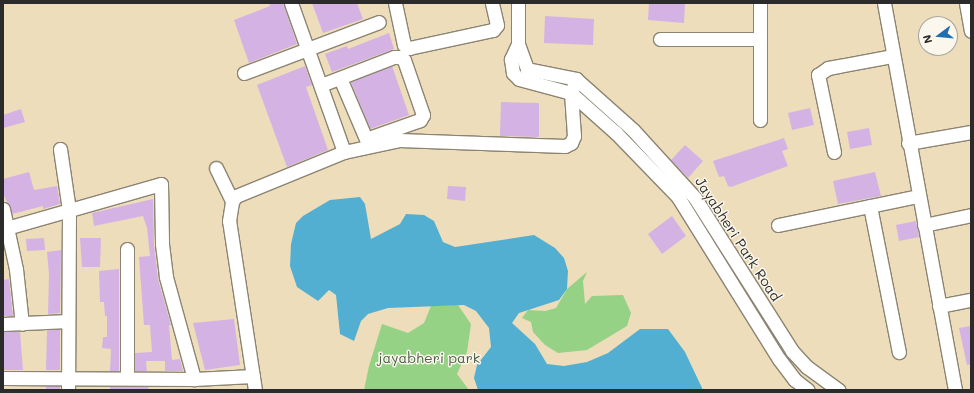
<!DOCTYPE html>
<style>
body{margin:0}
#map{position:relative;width:974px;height:393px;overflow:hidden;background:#edddba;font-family:Mali,sans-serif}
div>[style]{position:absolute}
.green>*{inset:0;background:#95d286}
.water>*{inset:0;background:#53afd1}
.building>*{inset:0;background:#d4b3e4}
.roads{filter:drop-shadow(1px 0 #8c8472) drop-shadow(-1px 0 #8c8472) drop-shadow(0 1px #8c8472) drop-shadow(0 -1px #8c8472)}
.minor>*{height:13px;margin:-6.5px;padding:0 6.5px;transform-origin:6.5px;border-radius:6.5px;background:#fff}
span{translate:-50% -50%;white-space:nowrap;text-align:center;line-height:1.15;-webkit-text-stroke:3px #fbf7ec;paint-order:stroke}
.street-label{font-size:14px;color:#2b2b2b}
.park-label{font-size:14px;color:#4b5d46}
.frame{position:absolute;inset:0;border:4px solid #2b2b2b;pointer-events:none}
.north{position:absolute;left:918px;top:16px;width:40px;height:40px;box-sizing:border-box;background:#fbf7ec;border:1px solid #a8a59f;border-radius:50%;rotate:254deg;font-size:11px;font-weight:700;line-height:16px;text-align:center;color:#2b2b2b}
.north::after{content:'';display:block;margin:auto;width:14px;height:18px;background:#1f6fb2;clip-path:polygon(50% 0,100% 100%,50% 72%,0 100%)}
</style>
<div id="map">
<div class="green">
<div style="clip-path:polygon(587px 272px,583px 281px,585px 304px,592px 296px,623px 295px,631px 313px,627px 326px,587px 350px,558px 353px,545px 345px,533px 332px,531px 322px,522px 318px,528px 310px,545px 311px,556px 308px,567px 289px)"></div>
<div style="clip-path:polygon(458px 305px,471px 324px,467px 352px,457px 374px,469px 390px,364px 390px,369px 366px,382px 324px,408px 333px,424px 323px,431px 306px)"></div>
</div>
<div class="water">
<div style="clip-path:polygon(360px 197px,365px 204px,371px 239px,400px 224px,406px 214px,424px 215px,434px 221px,443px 242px,455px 247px,534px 235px,555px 248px,564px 258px,568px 271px,567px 289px,559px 300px,519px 313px,512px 323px,535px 344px,547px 364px,564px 366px,587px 362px,608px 353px,640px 329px,668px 329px,685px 352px,703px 390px,478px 390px,474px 378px,477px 365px,491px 347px,489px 328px,476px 311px,464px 305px,388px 308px,368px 314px,361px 321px,354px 341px,340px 334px,336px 295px,329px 290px,318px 301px,297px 287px,290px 266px,291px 244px,296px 223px,303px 216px,330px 200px)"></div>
</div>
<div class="building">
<div style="clip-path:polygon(269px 3px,283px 3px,297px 44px,249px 63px,234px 20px,270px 6px)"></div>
<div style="clip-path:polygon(312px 3px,357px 3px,363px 19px,323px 33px)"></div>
<div style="clip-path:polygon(649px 3px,685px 3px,684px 23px,648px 20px)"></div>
<div style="clip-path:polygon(545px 16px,594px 19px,593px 45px,544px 43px)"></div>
<div style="clip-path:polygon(389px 33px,394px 49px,332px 72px,325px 54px,347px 46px,348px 49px)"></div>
<div style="clip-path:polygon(305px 66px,312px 85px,306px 87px,328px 150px,287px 167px,257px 85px)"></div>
<div style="clip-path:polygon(392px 66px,409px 115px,370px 129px,351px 82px)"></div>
<div style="clip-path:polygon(501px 102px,539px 103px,539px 137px,500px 136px)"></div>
<div style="clip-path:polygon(810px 108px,814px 125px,792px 130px,788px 113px)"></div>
<div style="clip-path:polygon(21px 109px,25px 122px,3px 128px,3px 115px)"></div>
<div style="clip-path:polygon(869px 128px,872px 145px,850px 149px,847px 132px)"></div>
<div style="clip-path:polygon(784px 138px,788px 149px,782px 151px,788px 166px,731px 187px,728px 186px,724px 176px,719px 177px,713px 161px)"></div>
<div style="clip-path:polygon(685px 145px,703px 161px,688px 178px,671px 160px)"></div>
<div style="clip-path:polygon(29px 172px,34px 190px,57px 186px,60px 204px,43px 209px,43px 206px,12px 214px,3px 193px,3px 179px)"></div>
<div style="clip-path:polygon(875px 172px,881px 196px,838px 204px,833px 181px)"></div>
<div style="clip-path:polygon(448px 186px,466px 187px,465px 201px,447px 199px)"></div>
<div style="clip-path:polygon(153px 199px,154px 245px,158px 279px,171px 325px,169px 325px,172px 360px,180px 359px,183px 371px,165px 371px,165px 361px,146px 361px,147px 371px,135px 371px,135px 353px,152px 352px,150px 325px,144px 325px,140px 271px,139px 257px,150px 256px,147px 228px,143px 216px,94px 226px,92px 213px)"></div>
<div style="clip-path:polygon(672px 216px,686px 236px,662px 254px,648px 234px)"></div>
<div style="clip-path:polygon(916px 221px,919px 237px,899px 241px,896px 225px)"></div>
<div style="clip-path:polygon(44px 238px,45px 250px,27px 251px,26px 239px)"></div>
<div style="clip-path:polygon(80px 238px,101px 238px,100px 267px,82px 267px)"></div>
<div style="clip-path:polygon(61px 250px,60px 313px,48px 314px,49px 274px,47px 252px)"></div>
<div style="clip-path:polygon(119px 269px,119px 371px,110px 371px,111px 349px,102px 348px,103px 337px,107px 337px,107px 316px,105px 316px,104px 302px,100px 302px,99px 271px)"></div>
<div style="clip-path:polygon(9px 279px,13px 316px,4px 316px,3px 280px)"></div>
<div style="clip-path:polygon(234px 319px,240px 365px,205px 370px,193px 323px)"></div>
<div style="clip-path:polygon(971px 326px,971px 364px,967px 365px,959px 328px)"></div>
<div style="clip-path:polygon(60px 329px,60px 370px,46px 370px,47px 330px)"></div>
<div style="clip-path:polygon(3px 332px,20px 332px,23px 370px,4px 370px)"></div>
<div style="clip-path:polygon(46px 386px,60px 386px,60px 390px,46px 390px)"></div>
<div style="clip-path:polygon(110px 387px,148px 387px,149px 390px,110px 390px)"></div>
</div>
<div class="roads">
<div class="minor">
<div style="left:291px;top:3px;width:158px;rotate:70.4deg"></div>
<div style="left:395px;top:3px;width:43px;rotate:77.9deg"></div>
<div style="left:404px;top:45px;width:6px;rotate:31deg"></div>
<div style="left:409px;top:48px;width:86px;rotate:-12.1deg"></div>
<div style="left:493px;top:30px;width:6px;rotate:-51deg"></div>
<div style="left:497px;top:25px;width:23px;rotate:-103deg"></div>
<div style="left:518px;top:3px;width:41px;rotate:90deg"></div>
<div style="left:518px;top:44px;width:27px;rotate:70deg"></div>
<div style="left:527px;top:69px;width:50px;rotate:11.5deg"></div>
<div style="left:576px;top:79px;width:76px;rotate:41.8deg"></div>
<div style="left:633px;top:130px;width:92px;rotate:47.6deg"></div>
<div style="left:695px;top:198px;width:181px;rotate:57.6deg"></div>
<div style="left:792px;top:351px;width:22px;rotate:47deg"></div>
<div style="left:807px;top:367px;width:39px;rotate:36deg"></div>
<div style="left:760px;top:3px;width:117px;rotate:90deg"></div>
<div style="left:884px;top:3px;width:393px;rotate:79.6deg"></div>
<div style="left:966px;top:3px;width:28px;rotate:80deg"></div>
<div style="left:660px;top:39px;width:99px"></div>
<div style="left:518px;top:44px;width:17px;rotate:115deg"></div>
<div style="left:511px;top:59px;width:14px;rotate:82deg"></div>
<div style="left:513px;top:73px;width:8px;rotate:45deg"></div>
<div style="left:519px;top:79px;width:54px;rotate:15.1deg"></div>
<div style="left:571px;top:93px;width:60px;rotate:41.6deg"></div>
<div style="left:616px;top:133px;width:89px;rotate:45.9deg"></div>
<div style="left:678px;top:197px;width:191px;rotate:58.1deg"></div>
<div style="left:779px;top:359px;width:26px;rotate:53deg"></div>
<div style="left:795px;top:380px;width:16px;rotate:38deg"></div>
<div style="left:244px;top:73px;width:144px;rotate:-20.7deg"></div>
<div style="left:321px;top:85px;width:78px;rotate:-21deg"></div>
<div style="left:394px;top:57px;width:6px"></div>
<div style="left:400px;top:57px;width:5px;rotate:37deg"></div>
<div style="left:404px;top:60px;width:58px;rotate:70.9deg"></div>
<div style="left:423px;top:115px;width:6px;rotate:121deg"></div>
<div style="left:420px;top:120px;width:57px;rotate:160.6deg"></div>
<div style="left:366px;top:139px;width:66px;rotate:-113.1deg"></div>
<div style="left:908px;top:143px;width:64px;rotate:-9.9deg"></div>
<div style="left:60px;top:149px;width:62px;rotate:81.6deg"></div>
<div style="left:69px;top:210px;width:180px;rotate:90.3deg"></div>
<div style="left:834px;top:152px;width:79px;rotate:-101.7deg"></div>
<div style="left:818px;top:75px;width:12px;rotate:-35deg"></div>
<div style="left:828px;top:68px;width:66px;rotate:-10.5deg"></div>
<div style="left:216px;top:168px;width:37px;rotate:64deg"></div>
<div style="left:870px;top:206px;width:149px;rotate:78.8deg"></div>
<div style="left:3px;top:209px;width:61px;rotate:77.8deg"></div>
<div style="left:16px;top:269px;width:55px;rotate:83.8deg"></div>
<div style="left:778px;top:225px;width:143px;rotate:-11.7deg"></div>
<div style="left:924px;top:225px;width:48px;rotate:-12deg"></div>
<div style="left:3px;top:229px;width:164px;rotate:-15.9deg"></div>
<div style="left:161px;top:184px;width:60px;rotate:89deg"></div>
<div style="left:162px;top:244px;width:33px;rotate:83deg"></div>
<div style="left:166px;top:277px;width:106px;rotate:74.6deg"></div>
<div style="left:939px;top:306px;width:33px;rotate:-11deg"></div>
<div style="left:3px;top:324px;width:65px;rotate:-2.6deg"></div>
<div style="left:3px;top:378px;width:191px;rotate:0.3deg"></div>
<div style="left:194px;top:379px;width:59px;rotate:-2.9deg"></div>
<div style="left:127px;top:378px;width:129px;rotate:-90deg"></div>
<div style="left:255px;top:390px;width:171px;rotate:-98.7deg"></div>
<div style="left:229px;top:221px;width:20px;rotate:-81deg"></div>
<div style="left:232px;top:201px;width:6px;rotate:-51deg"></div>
<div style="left:236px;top:196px;width:117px;rotate:-22.2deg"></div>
<div style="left:344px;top:152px;width:56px;rotate:-12.3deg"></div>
<div style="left:399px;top:140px;width:166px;rotate:2.1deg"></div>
<div style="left:565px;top:146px;width:7px;rotate:-27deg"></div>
<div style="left:571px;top:143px;width:8px;rotate:-67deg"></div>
<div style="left:574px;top:136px;width:43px;rotate:-94deg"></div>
<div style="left:571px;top:93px;width:15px;rotate:-70deg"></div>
</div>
</div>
<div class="street-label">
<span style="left:738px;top:239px;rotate:57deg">Jayabheri Park Road</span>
</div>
<div class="park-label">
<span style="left:429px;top:358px">jayabheri park</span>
</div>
<div class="frame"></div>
<div class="north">N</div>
</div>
